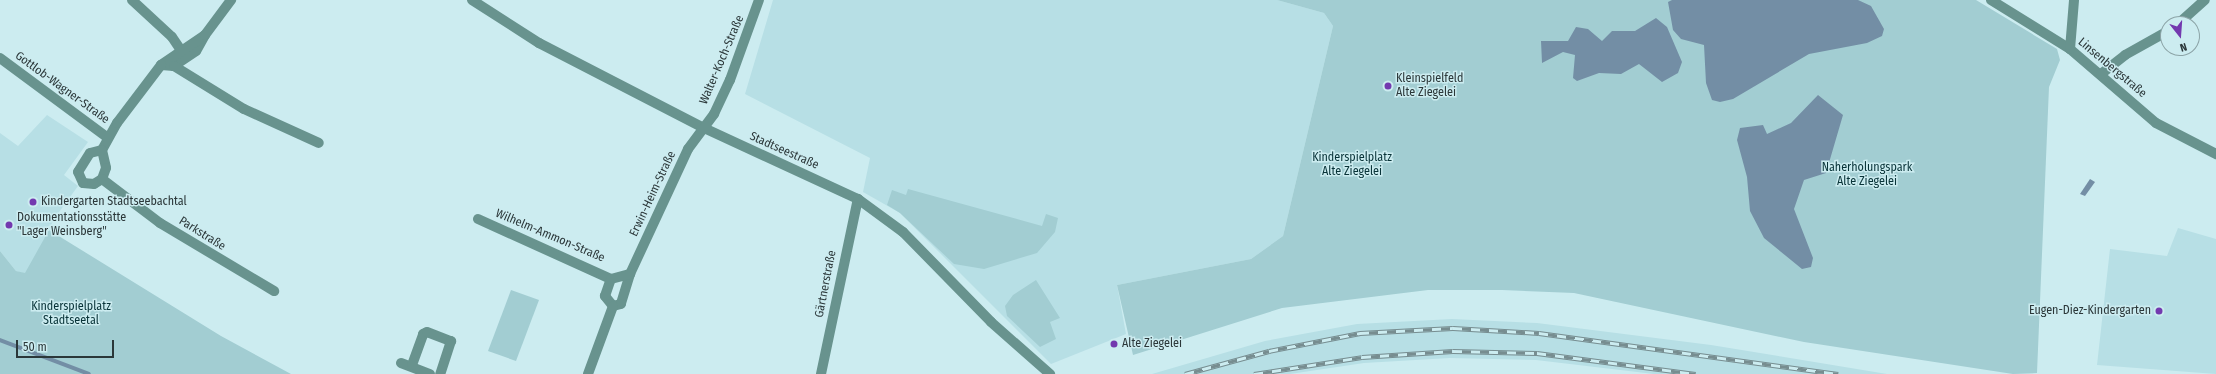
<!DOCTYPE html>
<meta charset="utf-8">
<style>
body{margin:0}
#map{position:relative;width:2216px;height:374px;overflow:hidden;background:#ccecf0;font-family:"Fira Sans Condensed",sans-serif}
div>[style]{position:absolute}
.built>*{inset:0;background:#b7dfe5}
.green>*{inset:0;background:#a2cdd2}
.water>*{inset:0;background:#738ea5}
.stream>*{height:4px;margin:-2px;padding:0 2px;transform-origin:2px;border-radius:2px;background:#738ea5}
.minor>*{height:10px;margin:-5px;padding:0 5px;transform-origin:5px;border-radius:5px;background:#68938e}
.rail>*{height:4.5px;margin-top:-2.25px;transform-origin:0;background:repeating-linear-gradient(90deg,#ccecf0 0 9px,#778d90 0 18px);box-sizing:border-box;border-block:1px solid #778d90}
.dots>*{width:11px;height:11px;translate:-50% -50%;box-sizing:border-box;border:2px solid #ccecf0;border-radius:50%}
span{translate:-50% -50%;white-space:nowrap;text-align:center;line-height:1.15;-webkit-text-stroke:3px #ccecf0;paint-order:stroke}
.street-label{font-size:12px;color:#2b3739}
.poi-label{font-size:12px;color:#2b3739}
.left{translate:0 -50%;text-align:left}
.right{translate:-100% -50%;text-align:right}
.park-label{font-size:12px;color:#083338}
.north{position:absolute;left:2160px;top:16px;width:40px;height:40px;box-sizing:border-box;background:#ccecf0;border:1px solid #8ca4a7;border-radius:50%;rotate:163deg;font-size:11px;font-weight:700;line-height:16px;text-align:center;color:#2b3739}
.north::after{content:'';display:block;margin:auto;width:14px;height:18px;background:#7339af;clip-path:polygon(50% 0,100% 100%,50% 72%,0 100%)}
.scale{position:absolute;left:16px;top:340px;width:98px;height:18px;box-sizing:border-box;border:2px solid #2b3739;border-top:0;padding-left:5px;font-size:12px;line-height:14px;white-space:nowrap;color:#2b3739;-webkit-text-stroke:3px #ccecf0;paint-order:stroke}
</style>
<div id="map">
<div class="built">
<div style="clip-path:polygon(773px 0,1277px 0,1324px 13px,1333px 26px,1283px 236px,1251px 259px,1117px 285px,1126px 334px,1051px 364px,900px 213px,863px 192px,870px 158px,745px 94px)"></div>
<div style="clip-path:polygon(47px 115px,88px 142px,64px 175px,78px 186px,54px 219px,30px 269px,25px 274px,16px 271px,0 251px,0 133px,18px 146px)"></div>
<div style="clip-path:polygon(2178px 228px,2216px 239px,2216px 374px,2097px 365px,2110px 249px,2167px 256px)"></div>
<div style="clip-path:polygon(1452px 319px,1537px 323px,1711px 345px,1887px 374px,1654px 374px,1536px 360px,1450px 358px,1364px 363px,1290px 374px,1152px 374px,1265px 341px,1357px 324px)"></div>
</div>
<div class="green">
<div style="clip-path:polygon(1277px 0,1976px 0,2057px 49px,2060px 60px,2049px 87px,2037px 373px,2013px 374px,1804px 342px,1574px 293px,1502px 290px,1428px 290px,1282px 308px,1133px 355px,1117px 285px,1251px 259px,1283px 236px,1333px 26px,1324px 13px)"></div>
<div style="clip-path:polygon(908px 189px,1042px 226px,1046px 214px,1058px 218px,1055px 232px,1037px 253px,984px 269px,954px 264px,900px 213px,887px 205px,892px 190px,906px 195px)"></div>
<div style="clip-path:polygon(49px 230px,221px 336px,291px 374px,0 374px,0 251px,16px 271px,25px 273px)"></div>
<div style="clip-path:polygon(1036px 280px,1060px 318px,1050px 322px,1056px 339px,1040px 347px,1007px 316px,1005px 306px,1013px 295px)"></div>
<div style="clip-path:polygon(511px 290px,539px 300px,516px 361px,488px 351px)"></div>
</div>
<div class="water">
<div style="clip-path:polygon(1672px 0,1858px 0,1871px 6px,1884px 29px,1882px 36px,1867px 43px,1809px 54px,1733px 99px,1720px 102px,1712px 100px,1706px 83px,1704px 45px,1681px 39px,1673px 30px,1668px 2px)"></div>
<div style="clip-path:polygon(1656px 18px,1667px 27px,1682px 62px,1678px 73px,1662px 82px,1639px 64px,1621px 74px,1599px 73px,1577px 81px,1573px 78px,1575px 55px,1563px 52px,1542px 63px,1541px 41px,1568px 41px,1576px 27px,1588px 29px,1602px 41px,1612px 31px,1635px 31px)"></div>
<div style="clip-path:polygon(1818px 95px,1843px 115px,1826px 173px,1804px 180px,1794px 209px,1813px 258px,1811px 267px,1802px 269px,1764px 238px,1750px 211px,1747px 177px,1737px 140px,1740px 128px,1763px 125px,1767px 134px,1791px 123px)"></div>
<div style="clip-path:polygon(2090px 179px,2095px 182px,2085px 196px,2080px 194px)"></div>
</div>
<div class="stream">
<div style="left:0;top:340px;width:95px;rotate:20.9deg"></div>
</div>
<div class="minor">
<div style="left:132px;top:0;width:54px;rotate:42.8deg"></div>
<div style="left:172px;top:37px;width:14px;rotate:56deg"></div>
<div style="left:472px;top:0;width:80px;rotate:32.7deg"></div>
<div style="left:539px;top:43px;width:186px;rotate:27.3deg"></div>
<div style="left:704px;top:128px;width:170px;rotate:24.8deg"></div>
<div style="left:858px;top:199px;width:56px;rotate:36.3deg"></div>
<div style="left:903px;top:232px;width:126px;rotate:45.6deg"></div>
<div style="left:991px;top:322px;width:79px;rotate:41.4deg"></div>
<div style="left:1991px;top:0;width:93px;rotate:31.8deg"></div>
<div style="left:2070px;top:49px;width:113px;rotate:40.7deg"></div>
<div style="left:2156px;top:123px;width:68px;rotate:27.3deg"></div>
<div style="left:2178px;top:24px;width:36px;rotate:-42deg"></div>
<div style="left:205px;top:35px;width:18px;rotate:119deg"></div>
<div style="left:196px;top:51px;width:27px;rotate:146deg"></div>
<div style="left:174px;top:66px;width:13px;rotate:-176deg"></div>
<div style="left:161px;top:65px;width:53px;rotate:-34.3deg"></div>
<div style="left:205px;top:35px;width:44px;rotate:-53.4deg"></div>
<div style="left:2070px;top:49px;width:49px;rotate:-85.3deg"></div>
<div style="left:0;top:58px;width:134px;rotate:36.5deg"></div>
<div style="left:174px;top:66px;width:82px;rotate:31.6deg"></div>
<div style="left:244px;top:109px;width:82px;rotate:24.4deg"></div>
<div style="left:2101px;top:74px;width:31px;rotate:-38deg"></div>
<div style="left:2125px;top:55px;width:49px;rotate:-29.2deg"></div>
<div style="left:102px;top:150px;width:31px;rotate:-61deg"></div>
<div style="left:117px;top:123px;width:73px;rotate:-52.8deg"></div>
<div style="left:102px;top:150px;width:18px;rotate:77deg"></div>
<div style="left:106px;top:168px;width:12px;rotate:110deg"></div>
<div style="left:102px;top:179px;width:9px;rotate:148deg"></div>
<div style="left:94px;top:184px;width:11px;rotate:-175deg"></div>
<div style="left:83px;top:183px;width:12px;rotate:-114deg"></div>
<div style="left:78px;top:172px;width:22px;rotate:-58deg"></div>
<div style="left:90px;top:153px;width:12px;rotate:-14deg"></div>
<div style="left:102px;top:179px;width:73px;rotate:37.2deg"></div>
<div style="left:160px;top:223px;width:133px;rotate:30.8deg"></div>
<div style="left:478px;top:219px;width:146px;rotate:24.3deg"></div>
<div style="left:630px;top:274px;width:138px;rotate:-65.1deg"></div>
<div style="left:688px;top:149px;width:44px;rotate:-53.4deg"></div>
<div style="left:714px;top:114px;width:38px;rotate:-65deg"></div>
<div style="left:730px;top:80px;width:85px;rotate:-70.1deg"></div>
<div style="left:630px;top:274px;width:31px;rotate:107deg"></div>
<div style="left:621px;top:304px;width:8px;rotate:166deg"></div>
<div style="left:613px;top:306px;width:13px;rotate:-129deg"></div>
<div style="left:605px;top:296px;width:18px;rotate:-71deg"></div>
<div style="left:611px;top:279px;width:20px;rotate:-15deg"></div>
<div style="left:401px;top:363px;width:31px;rotate:21deg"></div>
<div style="left:412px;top:365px;width:33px;rotate:-70deg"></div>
<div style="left:423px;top:334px;width:4px;rotate:-27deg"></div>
<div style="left:427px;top:332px;width:26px;rotate:21deg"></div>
<div style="left:451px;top:341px;width:35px;rotate:108deg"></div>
<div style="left:588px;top:374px;width:72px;rotate:-69.8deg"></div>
<div style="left:821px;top:374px;width:179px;rotate:-78.1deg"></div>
</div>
<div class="rail">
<div style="left:1185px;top:374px;width:87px;rotate:-15.3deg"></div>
<div style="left:1269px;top:351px;width:93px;rotate:-11.2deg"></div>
<div style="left:1360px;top:333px;width:93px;rotate:-3.1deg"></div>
<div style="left:1453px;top:328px;width:86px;rotate:3.3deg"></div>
<div style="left:1539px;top:333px;width:302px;rotate:7.8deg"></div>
<div style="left:1254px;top:374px;width:109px;rotate:-8.9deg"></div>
<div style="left:1362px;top:357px;width:91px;rotate:-3.8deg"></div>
<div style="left:1453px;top:351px;width:84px;rotate:1.4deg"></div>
<div style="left:1537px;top:353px;width:160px;rotate:7.5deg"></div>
</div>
<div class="dots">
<div style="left:1388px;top:86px;background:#7339af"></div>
<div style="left:33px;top:202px;background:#7339af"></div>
<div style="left:9px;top:225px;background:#7339af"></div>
<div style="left:2159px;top:311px;background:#7339af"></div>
<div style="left:1114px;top:344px;background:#7339af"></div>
</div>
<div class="street-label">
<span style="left:722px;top:60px;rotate:-67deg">Walter-Koch-Straße</span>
<span style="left:2112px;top:68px;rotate:40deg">Linsenbergstraße</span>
<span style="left:62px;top:88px;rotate:36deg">Gottlob-Wagner-Straße</span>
<span style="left:784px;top:151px;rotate:24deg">Stadtseestraße</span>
<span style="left:653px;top:194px;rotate:-65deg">Erwin-Heim-Straße</span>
<span style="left:202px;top:234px;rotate:32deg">Parkstraße</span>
<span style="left:550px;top:236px;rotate:23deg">Wilhelm-Ammon-Straße</span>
<span style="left:826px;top:284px;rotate:-79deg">Gärtnerstraße</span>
</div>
<div class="poi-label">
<span class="left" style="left:1396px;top:86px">Kleinspielfeld<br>Alte Ziegelei</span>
<span class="left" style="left:41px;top:202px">Kindergarten Stadtseebachtal</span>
<span class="left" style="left:17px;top:225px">Dokumentationsstätte<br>"Lager Weinsberg"</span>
<span class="right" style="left:2151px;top:311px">Eugen-Diez-Kindergarten</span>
<span class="left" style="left:1122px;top:344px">Alte Ziegelei</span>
</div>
<div class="park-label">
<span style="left:1352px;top:165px">Kinderspielplatz<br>Alte Ziegelei</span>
<span style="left:1867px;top:175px">Naherholungspark<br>Alte Ziegelei</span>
<span style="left:71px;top:314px">Kinderspielplatz<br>Stadtseetal</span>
</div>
<div class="north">N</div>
<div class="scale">50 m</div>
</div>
